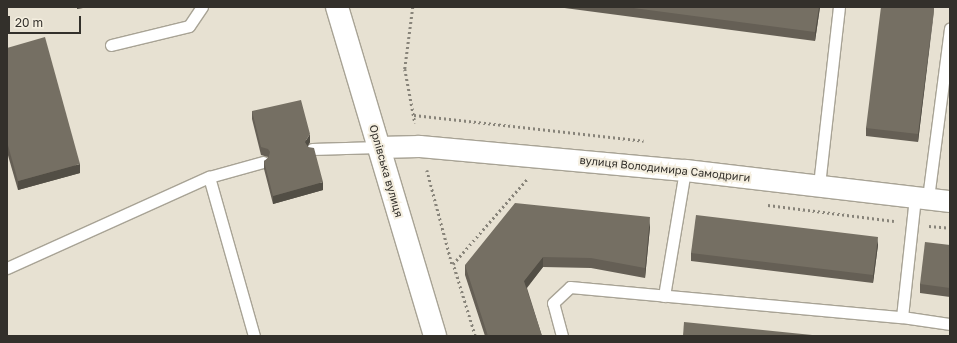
<!DOCTYPE html>
<meta charset="utf-8">
<style>
body{margin:0}
#map{position:relative;width:957px;height:343px;overflow:hidden;background:#e7e1d2;font-family:"Golos Text",sans-serif}
div>[style]{position:absolute}
.path>*{height:2.5px;margin-top:-1.25px;transform-origin:0;background:repeating-linear-gradient(90deg,#88847a 0 2px,transparent 0 5px)}
.roads{filter:drop-shadow(1px 0 #a8a395) drop-shadow(-1px 0 #a8a395) drop-shadow(0 1px #a8a395) drop-shadow(0 -1px #a8a395)}
.lane>*{height:11px;margin:-5.5px;padding:0 5.5px;transform-origin:5.5px;border-radius:5.5px;background:#fff}
.street>*{height:21px;margin:-10.5px;padding:0 10.5px;transform-origin:10.5px;border-radius:10.5px;background:#fff}
.secondary>*{height:22px;margin:-11px;padding:0 11px;transform-origin:11px;border-radius:11px;background:#fff}
.wall>*{inset:0;background:#655f55}
.shaded-wall>*{inset:0;background:#524e45}
.building>*{inset:0;background:#756f63}
span{translate:-50% -50%;white-space:nowrap;text-align:center;line-height:1.15;-webkit-text-stroke:4px #f4eedf;paint-order:stroke}
.street-label{font-size:11px;color:#33302b}
.frame{position:absolute;inset:0;border:8px solid #33302b;pointer-events:none}
.scale{position:absolute;left:8px;top:16px;width:73px;height:18px;box-sizing:border-box;border:2px solid #33302b;border-top:0;padding-left:5px;font-size:12px;line-height:14px;white-space:nowrap;color:#33302b;-webkit-text-stroke:3px #f4eedf;paint-order:stroke}
</style>
<div id="map">
<div class="path">
<div style="left:413px;top:7px;width:63px;rotate:97.4deg"></div>
<div style="left:405px;top:69px;width:55px;rotate:79.5deg"></div>
<div style="left:414px;top:115px;width:231px;rotate:6.4deg"></div>
<div style="left:427px;top:170px;width:97px;rotate:75.1deg"></div>
<div style="left:768px;top:205px;width:127px;rotate:7.2deg"></div>
<div style="left:929px;top:226px;width:21px;rotate:5deg"></div>
<div style="left:475px;top:336px;width:75px;rotate:-107deg"></div>
<div style="left:453px;top:264px;width:114px;rotate:-48.9deg"></div>
</div>
<div class="roads">
<div class="lane">
<div style="left:111px;top:45px;width:80px;rotate:-13.7deg"></div>
<div style="left:189px;top:26px;width:23px;rotate:-56deg"></div>
<div style="left:312px;top:149px;width:67px;rotate:-1.7deg"></div>
<div style="left:819px;top:185px;width:179px;rotate:-83.6deg"></div>
<div style="left:928px;top:198px;width:171px;rotate:-82.6deg"></div>
<div style="left:7px;top:268px;width:222px;rotate:-24.3deg"></div>
<div style="left:664px;top:296px;width:128px;rotate:-80.5deg"></div>
<div style="left:902px;top:317px;width:121px;rotate:-83.8deg"></div>
<div style="left:254px;top:336px;width:165px;rotate:-105.8deg"></div>
<div style="left:209px;top:177px;width:56px;rotate:-15.5deg"></div>
<div style="left:562px;top:336px;width:34px;rotate:-105deg"></div>
<div style="left:553px;top:303px;width:23px;rotate:-43deg"></div>
<div style="left:570px;top:287px;width:333px;rotate:5.2deg"></div>
<div style="left:902px;top:317px;width:49px;rotate:8.3deg"></div>
</div>
<div class="street">
<div style="left:379px;top:147px;width:40px;rotate:-1.4deg"></div>
<div style="left:419px;top:146px;width:267px;rotate:5.2deg"></div>
<div style="left:685px;top:170px;width:267px;rotate:6.7deg"></div>
</div>
<div class="secondary">
<div style="left:337px;top:7px;width:343px;rotate:73.4deg"></div>
</div>
</div>
<div class="wall">
<div style="clip-path:polygon(557px 7px,820px 7px,815px 41px)"></div>
<div style="clip-path:polygon(934px 7px,918px 142px,866px 136px,866px 128px)"></div>
<div style="clip-path:polygon(7px 48px,80px 173px,18px 190px,7px 152px)"></div>
<div style="clip-path:polygon(252px 111px,310px 142px,308px 146px,323px 190px,273px 204px,264px 169px,264px 161px,268px 158px,268px 157px,261px 155px,252px 119px)"></div>
<div style="clip-path:polygon(650px 227px,645px 278px,591px 268px,543px 267px,527px 288px,542px 336px,485px 336px,465px 275px,465px 265px)"></div>
<div style="clip-path:polygon(878px 245px,873px 283px,691px 261px,691px 253px)"></div>
<div style="clip-path:polygon(950px 245px,950px 297px,920px 293px,920px 284px)"></div>
</div>
<div class="shaded-wall">
<div style="clip-path:polygon(77px 7px,89px 7px,77px 9px)"></div>
<div style="clip-path:polygon(819px 7px,820px 7px,815px 41px,815px 32px)"></div>
<div style="clip-path:polygon(934px 7px,934px 11px,918px 142px,918px 134px)"></div>
<div style="clip-path:polygon(310px 134px,310px 142px,305px 150px,305px 142px)"></div>
<div style="clip-path:polygon(80px 164px,80px 173px,18px 190px,18px 181px)"></div>
<div style="clip-path:polygon(323px 182px,323px 190px,273px 204px,273px 196px)"></div>
<div style="clip-path:polygon(650px 217px,650px 227px,645px 278px,645px 268px)"></div>
<div style="clip-path:polygon(878px 237px,878px 245px,873px 283px,873px 275px)"></div>
<div style="clip-path:polygon(543px 257px,543px 267px,524px 291px,524px 281px)"></div>
</div>
<div class="building">
<div style="clip-path:polygon(626px 7px,819px 7px,815px 32px)"></div>
<div style="clip-path:polygon(881px 7px,934px 7px,918px 134px,866px 128px)"></div>
<div style="clip-path:polygon(45px 37px,80px 164px,18px 181px,7px 142px,7px 48px)"></div>
<div style="clip-path:polygon(301px 100px,310px 134px,305px 142px,308px 147px,314px 148px,323px 182px,273px 196px,264px 161px,268px 159px,270px 152px,268px 149px,261px 147px,252px 111px)"></div>
<div style="clip-path:polygon(515px 203px,650px 217px,645px 268px,591px 258px,543px 257px,524px 281px,542px 336px,488px 336px,465px 265px)"></div>
<div style="clip-path:polygon(696px 215px,878px 237px,873px 275px,691px 253px)"></div>
<div style="clip-path:polygon(925px 242px,950px 245px,950px 288px,920px 284px)"></div>
<div style="clip-path:polygon(684px 322px,822px 336px,683px 336px)"></div>
</div>
<div class="street-label">
<span style="left:665px;top:169px;rotate:6deg">вулиця Володимира Самодриги</span>
<span style="left:386px;top:171px;rotate:74deg">Орлівська вулиця</span>
</div>
<div class="frame"></div>
<div class="scale">20 m</div>
</div>
